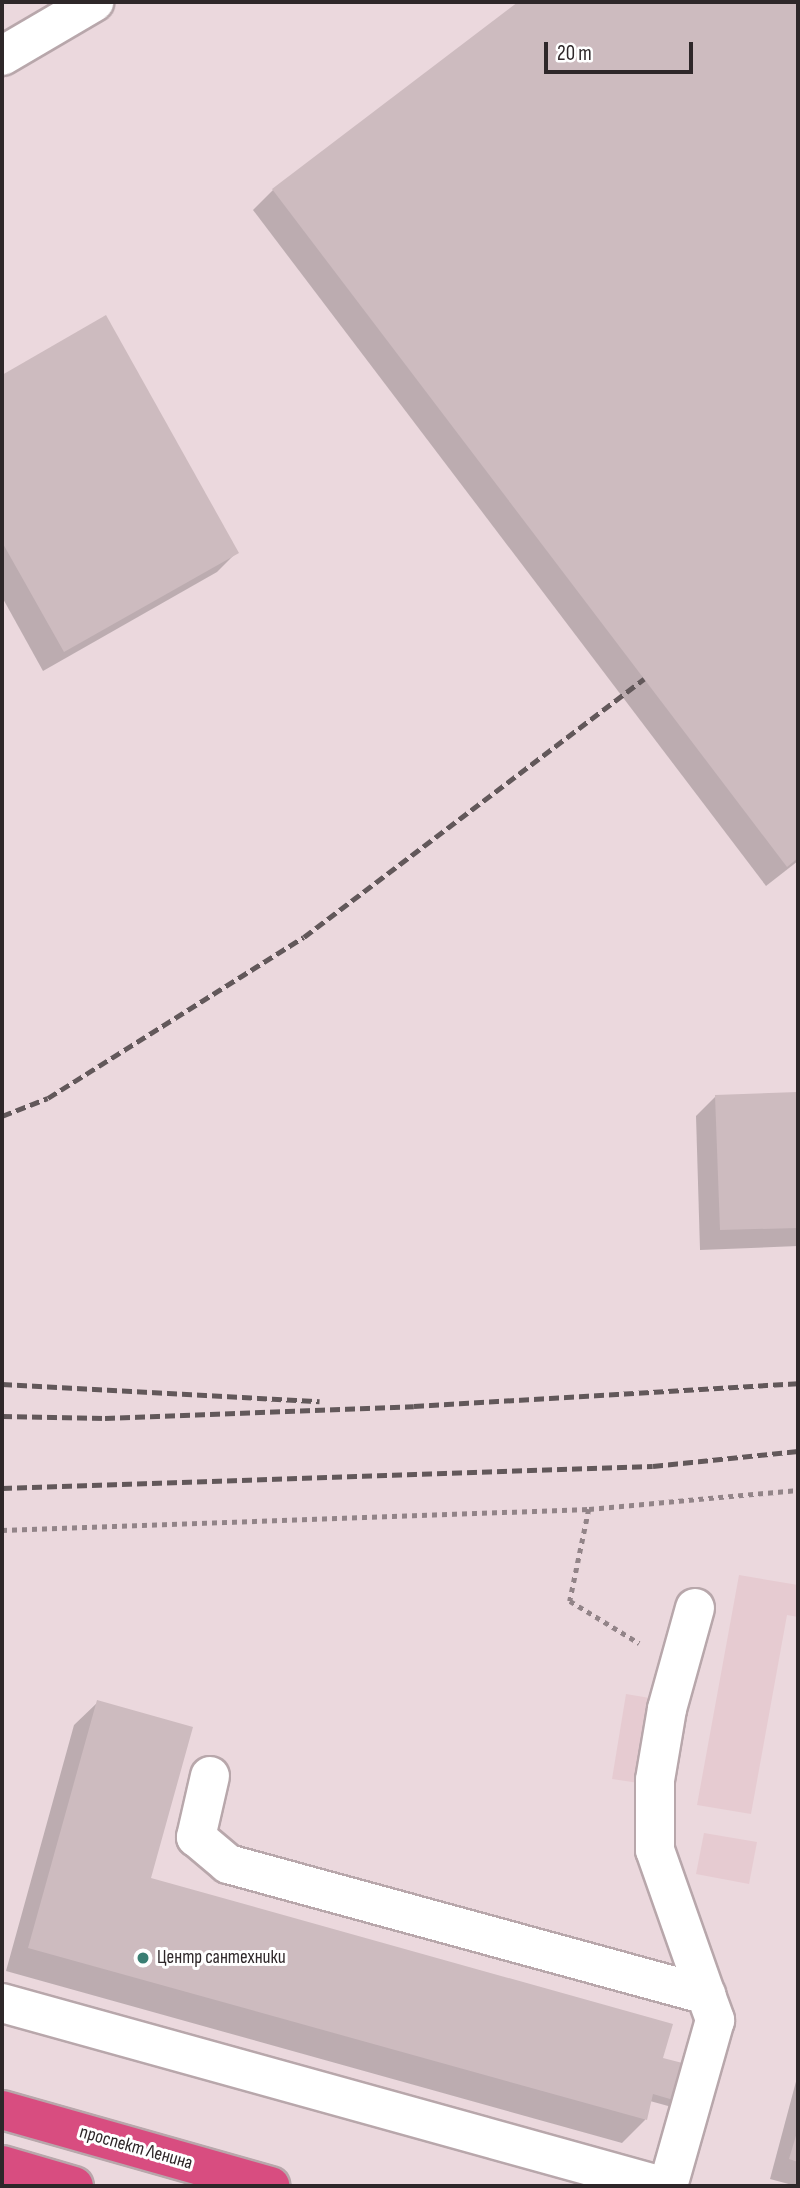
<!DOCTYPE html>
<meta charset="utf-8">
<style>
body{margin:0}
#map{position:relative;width:800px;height:2188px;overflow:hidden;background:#ebd8dd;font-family:"Sofia Sans Condensed",sans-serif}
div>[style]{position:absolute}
.built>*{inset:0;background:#e6cbd1}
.shadow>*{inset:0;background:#0003}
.building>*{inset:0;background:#cdbbbf}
.path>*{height:4.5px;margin-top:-2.25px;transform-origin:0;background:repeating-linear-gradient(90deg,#928488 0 5px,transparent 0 10px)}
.roads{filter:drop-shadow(2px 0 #b8a7ab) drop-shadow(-2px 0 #b8a7ab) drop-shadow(0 2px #b8a7ab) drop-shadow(0 -2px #b8a7ab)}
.minor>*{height:38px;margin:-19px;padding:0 19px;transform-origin:19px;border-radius:19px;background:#fff}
.highway>*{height:38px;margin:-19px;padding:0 19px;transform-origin:19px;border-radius:19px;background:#d84d80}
.rail>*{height:5px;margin-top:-2.5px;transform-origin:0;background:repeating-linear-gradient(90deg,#62585a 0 10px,transparent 0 15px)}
.dots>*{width:19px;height:19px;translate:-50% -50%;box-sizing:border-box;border:4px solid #fff;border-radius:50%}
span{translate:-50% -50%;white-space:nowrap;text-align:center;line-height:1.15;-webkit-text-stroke:6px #fff;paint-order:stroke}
.poi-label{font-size:19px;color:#2e2729}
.left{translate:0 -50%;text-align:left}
.street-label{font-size:19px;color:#2e2729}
.frame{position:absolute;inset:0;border:4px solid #2e2729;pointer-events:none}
.scale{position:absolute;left:544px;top:42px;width:149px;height:32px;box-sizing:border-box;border:4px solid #2e2729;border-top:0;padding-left:9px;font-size:21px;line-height:24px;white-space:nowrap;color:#2e2729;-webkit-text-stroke:5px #fff;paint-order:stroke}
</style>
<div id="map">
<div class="built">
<div style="clip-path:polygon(739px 1575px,798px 1585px,798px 1617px,787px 1615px,751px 1814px,697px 1805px)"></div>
<div style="clip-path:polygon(626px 1694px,673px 1702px,659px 1786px,612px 1779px)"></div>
<div style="clip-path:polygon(704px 1833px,757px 1842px,749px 1884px,696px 1874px)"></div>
</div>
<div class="shadow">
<div style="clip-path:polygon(521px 2px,798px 2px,798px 861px,766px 886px,253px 210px,273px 190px)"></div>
<div style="clip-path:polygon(105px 318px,237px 552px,217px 572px,43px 671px,2px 597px,2px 377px)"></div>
<div style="clip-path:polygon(798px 1094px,798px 1246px,700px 1250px,696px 1116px,716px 1096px)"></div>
<div style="clip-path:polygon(98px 1702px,148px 1879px,662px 2059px,679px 2109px,650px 2101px,645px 2120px,622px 2143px,6px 1971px,74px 1725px)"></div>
<div style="clip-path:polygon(798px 2074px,798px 2186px,796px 2186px,770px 2179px)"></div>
</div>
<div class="building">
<div style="clip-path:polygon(518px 2px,798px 2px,798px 858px,787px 867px,272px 189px)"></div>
<div style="clip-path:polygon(106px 315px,239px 553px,64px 652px,2px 542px,2px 375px)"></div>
<div style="clip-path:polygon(798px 1092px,798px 1228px,720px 1230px,715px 1095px)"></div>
<div style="clip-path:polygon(97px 1700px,193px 1727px,151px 1878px,673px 2024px,663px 2058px,698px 2067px,687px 2104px,653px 2094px,647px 2120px,28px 1948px)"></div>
<div style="clip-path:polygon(798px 2129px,798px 2162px,789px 2159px)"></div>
</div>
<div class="path">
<div style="left:589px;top:1509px;width:94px;rotate:101.7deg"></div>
<div style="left:570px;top:1601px;width:81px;rotate:31.3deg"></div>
<div style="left:2px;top:1530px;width:587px;rotate:-2.05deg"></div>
<div style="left:589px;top:1509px;width:210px;rotate:-5.2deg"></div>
</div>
<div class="roads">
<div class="minor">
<div style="left:2px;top:56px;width:107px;rotate:-30.4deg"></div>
<div style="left:695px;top:1608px;width:105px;rotate:105.5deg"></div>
<div style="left:667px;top:1709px;width:72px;rotate:99.6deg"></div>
<div style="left:655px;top:1780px;width:70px;rotate:90deg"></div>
<div style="left:655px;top:1850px;width:154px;rotate:70.6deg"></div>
<div style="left:210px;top:1776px;width:63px;rotate:102.9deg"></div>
<div style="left:196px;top:1837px;width:42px;rotate:40.2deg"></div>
<div style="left:228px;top:1864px;width:496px;rotate:15.3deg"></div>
<div style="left:706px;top:1995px;width:27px;rotate:70deg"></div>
<div style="left:715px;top:2020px;width:173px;rotate:105.8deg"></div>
<div style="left:2px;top:2003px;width:685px;rotate:15.5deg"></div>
</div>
<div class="highway">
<div style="left:2px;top:2110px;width:279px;rotate:15.8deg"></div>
<div style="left:2px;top:2165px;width:75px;rotate:16.3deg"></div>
</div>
</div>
<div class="rail">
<div style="left:2px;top:1116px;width:49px;rotate:-21.4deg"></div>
<div style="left:48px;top:1098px;width:302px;rotate:-32.2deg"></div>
<div style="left:304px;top:937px;width:427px;rotate:-37.2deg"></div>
<div style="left:2px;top:1384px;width:318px;rotate:3.1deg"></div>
<div style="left:2px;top:1416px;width:103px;rotate:1.1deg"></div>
<div style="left:105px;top:1418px;width:309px;rotate:-2.2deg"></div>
<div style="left:414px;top:1406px;width:385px;rotate:-3.4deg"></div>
<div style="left:2px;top:1488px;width:651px;rotate:-1.94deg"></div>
<div style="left:653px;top:1466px;width:146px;rotate:-5.9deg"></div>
</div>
<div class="dots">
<div style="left:143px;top:1958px;background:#3a7e73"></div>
</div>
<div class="poi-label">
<span class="left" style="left:157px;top:1958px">Центр сантехники</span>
</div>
<div class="street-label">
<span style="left:136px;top:2148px;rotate:16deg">проспект Ленина</span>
</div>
<div class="frame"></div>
<div class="scale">20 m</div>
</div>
